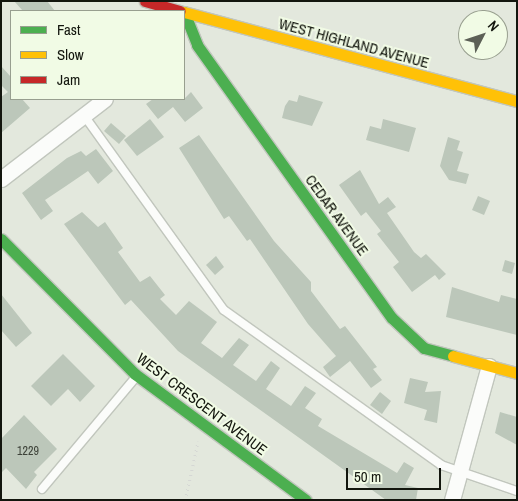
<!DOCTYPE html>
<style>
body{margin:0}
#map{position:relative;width:518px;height:501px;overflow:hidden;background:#e3e8dd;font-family:"Archivo Narrow",sans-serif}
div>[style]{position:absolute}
.building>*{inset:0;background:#bcc7ba}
.path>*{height:2.5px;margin-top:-1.25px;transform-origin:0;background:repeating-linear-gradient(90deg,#d5d7d4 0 1px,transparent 0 5px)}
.roads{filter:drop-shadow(1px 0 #c1c6bd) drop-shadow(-1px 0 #c1c6bd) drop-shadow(0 1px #c1c6bd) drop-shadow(0 -1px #c1c6bd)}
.lane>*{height:8px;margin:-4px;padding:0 4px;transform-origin:4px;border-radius:4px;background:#fbfcfa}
.street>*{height:15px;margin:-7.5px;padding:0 7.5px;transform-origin:7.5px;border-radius:7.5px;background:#fbfcfa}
.fast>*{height:11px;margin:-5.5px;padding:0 5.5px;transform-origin:5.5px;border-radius:5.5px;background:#4caf50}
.slow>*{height:11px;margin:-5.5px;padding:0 5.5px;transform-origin:5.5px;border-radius:5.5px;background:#ffc107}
.jam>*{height:11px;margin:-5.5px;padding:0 5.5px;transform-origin:5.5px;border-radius:5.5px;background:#c62828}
span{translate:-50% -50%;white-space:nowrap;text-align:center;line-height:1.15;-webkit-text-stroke:4px #f1fbe5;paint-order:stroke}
.number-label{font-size:12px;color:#3d4239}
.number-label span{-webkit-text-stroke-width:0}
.street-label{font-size:15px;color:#13160e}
.frame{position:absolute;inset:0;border:2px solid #13160e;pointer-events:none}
.legend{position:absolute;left:10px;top:10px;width:175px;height:90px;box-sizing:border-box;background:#f1fbe5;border:1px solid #989f8f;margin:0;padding:6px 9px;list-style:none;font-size:15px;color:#13160e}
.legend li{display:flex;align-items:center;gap:10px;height:25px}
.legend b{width:25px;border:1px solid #989f8f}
.north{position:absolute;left:458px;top:10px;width:50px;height:50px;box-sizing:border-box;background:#f1fbe5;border:1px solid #989f8f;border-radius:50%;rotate:49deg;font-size:14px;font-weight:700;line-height:20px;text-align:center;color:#13160e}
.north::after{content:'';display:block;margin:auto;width:18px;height:22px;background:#5c6056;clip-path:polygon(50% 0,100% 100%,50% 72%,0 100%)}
.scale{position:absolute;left:346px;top:468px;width:95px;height:22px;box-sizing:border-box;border:2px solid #13160e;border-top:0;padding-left:6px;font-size:15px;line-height:18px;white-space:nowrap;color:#13160e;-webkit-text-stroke:4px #f1fbe5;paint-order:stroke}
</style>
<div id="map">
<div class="building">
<div style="clip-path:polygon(14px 1px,47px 1px,55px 11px,23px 11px)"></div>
<div style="clip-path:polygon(1px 66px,11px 77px,11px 99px,22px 99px,30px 108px,1px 133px,1px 97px,8px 92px,1px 85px)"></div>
<div style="clip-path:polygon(191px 92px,203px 108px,185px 122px,173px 107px,158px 119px,146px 104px,153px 99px,184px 99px)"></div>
<div style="clip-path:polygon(299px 95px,323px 102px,312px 126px,282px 118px,285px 106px,289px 100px,297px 102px)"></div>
<div style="clip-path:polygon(150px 119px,164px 137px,137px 156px,124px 140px)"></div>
<div style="clip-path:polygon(383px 119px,416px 128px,409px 152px,366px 140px,370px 126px,381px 129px)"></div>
<div style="clip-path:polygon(111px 123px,126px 136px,119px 144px,104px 131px)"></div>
<div style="clip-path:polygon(199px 135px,274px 241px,311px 282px,311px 291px,340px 329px,345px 326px,377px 367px,373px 369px,382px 380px,371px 388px,350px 361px,330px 377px,323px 367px,336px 356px,308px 324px,250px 239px,247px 241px,229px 216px,224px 219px,179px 148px)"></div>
<div style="clip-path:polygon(448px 137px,460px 141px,457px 150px,463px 152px,457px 171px,469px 174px,466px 184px,449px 180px,440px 166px)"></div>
<div style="clip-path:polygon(96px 149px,113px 171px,98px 184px,88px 171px,66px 186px,45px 200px,53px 211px,41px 220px,22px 193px,67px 158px,81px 151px,86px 156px)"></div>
<div style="clip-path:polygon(360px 170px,379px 204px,388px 197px,396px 207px,387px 213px,414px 252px,421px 258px,426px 254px,446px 274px,439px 280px,435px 275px,412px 292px,393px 267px,399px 262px,377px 234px,381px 231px,366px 212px,361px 216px,339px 185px)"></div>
<div style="clip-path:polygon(478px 196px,490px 201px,484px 215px,472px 210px)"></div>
<div style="clip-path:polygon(82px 212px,98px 227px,105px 222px,123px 248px,118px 252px,140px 282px,150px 276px,165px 295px,160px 299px,176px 315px,189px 301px,217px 322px,201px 343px,222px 358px,239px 338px,249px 345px,233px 365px,256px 381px,271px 361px,280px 368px,266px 389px,291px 406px,305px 386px,316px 393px,305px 408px,322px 419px,318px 426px,397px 473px,404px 462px,414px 468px,405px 485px,418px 488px,416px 500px,386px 500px,178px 351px,131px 300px,125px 305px,64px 224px)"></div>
<div style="clip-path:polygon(216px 256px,224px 267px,215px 275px,206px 265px)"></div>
<div style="clip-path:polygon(505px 260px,515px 263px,512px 274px,502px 271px)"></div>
<div style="clip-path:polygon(452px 287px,499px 302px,501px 295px,517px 299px,517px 335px,446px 317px)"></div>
<div style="clip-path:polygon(1px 294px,32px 333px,16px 347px,1px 330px)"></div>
<div style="clip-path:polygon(63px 354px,95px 386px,80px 402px,68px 389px,51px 406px,31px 386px)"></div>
<div style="clip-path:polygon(410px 378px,428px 382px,425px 392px,441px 391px,437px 423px,424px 420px,427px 410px,404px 403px)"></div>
<div style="clip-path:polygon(380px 392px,391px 401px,382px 414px,370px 405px)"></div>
<div style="clip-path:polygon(500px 412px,517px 417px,517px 445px,495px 433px)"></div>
<div style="clip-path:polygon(24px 415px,57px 449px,34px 472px,37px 475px,26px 489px,6px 468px,1px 473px,1px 439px)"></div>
</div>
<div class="path">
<div style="left:185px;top:500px;width:60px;rotate:-77.6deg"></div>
</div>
<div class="roads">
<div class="lane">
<div style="left:83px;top:114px;width:241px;rotate:54.3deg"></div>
<div style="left:224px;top:310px;width:267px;rotate:35.5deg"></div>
<div style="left:441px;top:465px;width:80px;rotate:18.9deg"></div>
<div style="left:42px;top:489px;width:146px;rotate:-50deg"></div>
</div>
<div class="street">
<div style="left:1px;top:179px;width:131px;rotate:-37.6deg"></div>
<div style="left:452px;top:500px;width:139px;rotate:-74.6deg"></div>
</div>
<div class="fast">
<div style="left:184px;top:12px;width:35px;rotate:68deg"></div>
<div style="left:197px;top:45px;width:335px;rotate:54.5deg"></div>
<div style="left:392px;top:318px;width:44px;rotate:43.2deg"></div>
<div style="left:424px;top:348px;width:30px;rotate:15deg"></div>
<div style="left:1px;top:239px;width:190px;rotate:45.2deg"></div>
<div style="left:135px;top:374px;width:212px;rotate:36.4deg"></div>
</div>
<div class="slow">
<div style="left:184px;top:12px;width:345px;rotate:15deg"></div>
<div style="left:453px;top:356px;width:66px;rotate:14.9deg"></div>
</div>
<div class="jam">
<div style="left:145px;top:1px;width:36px;rotate:16deg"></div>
</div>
</div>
<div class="number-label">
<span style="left:28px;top:452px">1229</span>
</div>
<div class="street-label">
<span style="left:354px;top:43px;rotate:15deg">WEST HIGHLAND AVENUE</span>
<span style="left:337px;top:215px;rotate:54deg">CEDAR AVENUE</span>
<span style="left:202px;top:404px;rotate:37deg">WEST CRESCENT AVENUE</span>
</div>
<div class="frame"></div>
<ul class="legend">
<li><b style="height:6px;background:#4caf50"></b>Fast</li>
<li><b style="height:6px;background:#ffc107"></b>Slow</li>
<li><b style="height:6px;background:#c62828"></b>Jam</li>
</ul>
<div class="north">N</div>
<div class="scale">50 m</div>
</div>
